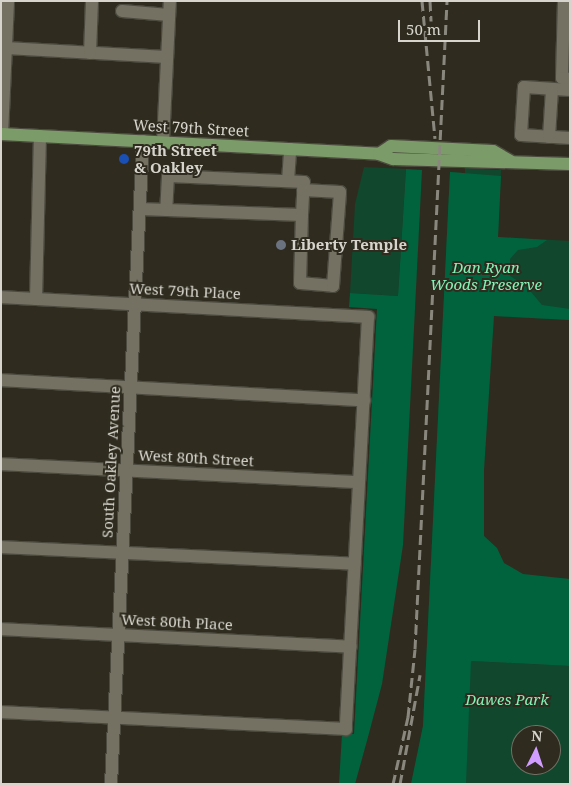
<!DOCTYPE html>
<style>
body{margin:0}
#map{position:relative;width:571px;height:785px;overflow:hidden;background:#2f2c1f;font-family:"Noto Serif",serif}
div>[style]{position:absolute}
.green>*{inset:0;background:#10472d}
.forest>*{inset:0;background:#00633d}
.roads{filter:drop-shadow(1px 0 #4c4a3f) drop-shadow(-1px 0 #4c4a3f) drop-shadow(0 1px #4c4a3f) drop-shadow(0 -1px #4c4a3f)}
.minor>*{height:12px;margin:-6px;padding:0 6px;transform-origin:6px;border-radius:6px;background:#747162}
.major>*{height:12px;margin:-6px;padding:0 6px;transform-origin:6px;border-radius:6px;background:#7b9c68}
.rail>*{height:3px;margin-top:-1.5px;transform-origin:0;background:repeating-linear-gradient(90deg,#8a887e 0 10px,transparent 0 15px)}
.dots>*{width:14px;height:14px;translate:-50% -50%;box-sizing:border-box;border:2px solid #2f2c1f;border-radius:50%}
span{translate:-50% -50%;white-space:nowrap;text-align:center;line-height:1.15;-webkit-text-stroke:4px #2f2c1f;paint-order:stroke}
.street-label{font-size:15px;color:#d6d4cc}
.poi-label{font-size:15px;color:#d6d4cc;font-weight:700}
.left{translate:0 -50%;text-align:left}
.park-label{font-size:15px;color:#84f2b7;font-style:italic}
.frame{position:absolute;inset:0;border:2px solid #d6d4cc;pointer-events:none}
.north{position:absolute;left:511px;top:725px;width:50px;height:50px;box-sizing:border-box;background:#2f2c1f;border:1px solid #726f64;border-radius:50%;rotate:4deg;font-size:14px;font-weight:700;line-height:20px;text-align:center;color:#d6d4cc}
.north::after{content:'';display:block;margin:auto;width:18px;height:22px;background:#d19dfe;clip-path:polygon(50% 0,100% 100%,50% 72%,0 100%)}
.scale{position:absolute;left:398px;top:20px;width:82px;height:22px;box-sizing:border-box;border:2px solid #d6d4cc;border-top:0;padding-left:6px;font-size:15px;line-height:18px;white-space:nowrap;color:#d6d4cc;-webkit-text-stroke:4px #2f2c1f;paint-order:stroke}
</style>
<div id="map">
<div class="green">
<div style="clip-path:polygon(364px 167px,406px 169px,398px 296px,350px 293px,355px 204px)"></div>
<div style="clip-path:polygon(evenodd,465px 168px,501px 170px,498px 237px,570px 241px,570px 320px,493px 316px,471px 661px,570px 666px,570px 784px,411px 784px,423px 726px,450px 172px,465px 173px,465px 168px,521px 735px,551px 735px,551px 765px,521px 765px,521px 735px)"></div>
</div>
<div class="forest">
<div style="clip-path:polygon(406px 169px,422px 170px,403px 545px,382px 684px,368px 737px,355px 784px,339px 784px,342px 734px,354px 734px,377px 309px,349px 307px,350px 293px,398px 296px)"></div>
<div style="clip-path:polygon(450px 172px,501px 176px,498px 237px,547px 240px,537px 247px,518px 250px,510px 259px,510px 276px,526px 286px,542px 305px,570px 309px,570px 320px,494px 316px,484px 470px,484px 536px,497px 548px,504px 563px,523px 574px,570px 579px,570px 666px,471px 661px,466px 784px,411px 784px,423px 726px)"></div>
</div>
<div class="roads">
<div class="minor">
<div style="left:564px;top:1px;width:77px;rotate:91.5deg"></div>
<div style="left:562px;top:78px;width:8px;rotate:7deg"></div>
<div style="left:122px;top:11px;width:47px;rotate:4.9deg"></div>
<div style="left:6px;top:48px;width:161px;rotate:3.2deg"></div>
<div style="left:90px;top:53px;width:52px;rotate:-87.8deg"></div>
<div style="left:570px;top:90px;width:46px;rotate:-176.3deg"></div>
<div style="left:524px;top:87px;width:48px;rotate:93.6deg"></div>
<div style="left:521px;top:135px;width:49px;rotate:3.5deg"></div>
<div style="left:2px;top:134px;width:133px;rotate:-87.4deg"></div>
<div style="left:549px;top:137px;width:48px;rotate:-86.4deg"></div>
<div style="left:163px;top:142px;width:141px;rotate:-87.2deg"></div>
<div style="left:288px;top:181px;width:32px;rotate:-86deg"></div>
<div style="left:140px;top:209px;width:162px;rotate:2.1deg"></div>
<div style="left:302px;top:215px;width:33px;rotate:-87deg"></div>
<div style="left:304px;top:182px;width:136px;rotate:-177.5deg"></div>
<div style="left:168px;top:176px;width:34px;rotate:93deg"></div>
<div style="left:302px;top:215px;width:68px;rotate:91.7deg"></div>
<div style="left:300px;top:283px;width:33px;rotate:5deg"></div>
<div style="left:333px;top:286px;width:94px;rotate:-85.7deg"></div>
<div style="left:340px;top:192px;width:37px;rotate:-177deg"></div>
<div style="left:1px;top:297px;width:368px;rotate:3.1deg"></div>
<div style="left:368px;top:317px;width:413px;rotate:93.1deg"></div>
<div style="left:346px;top:729px;width:345px;rotate:-177.2deg"></div>
<div style="left:36px;top:299px;width:163px;rotate:-88.6deg"></div>
<div style="left:1px;top:380px;width:364px;rotate:3.2deg"></div>
<div style="left:1px;top:464px;width:358px;rotate:2.9deg"></div>
<div style="left:1px;top:547px;width:354px;rotate:2.7deg"></div>
<div style="left:1px;top:629px;width:350px;rotate:2.9deg"></div>
<div style="left:111px;top:784px;width:644px;rotate:-87.15deg"></div>
</div>
<div class="major">
<div style="left:1px;top:134px;width:379px;rotate:3deg"></div>
<div style="left:379px;top:154px;width:15px;rotate:20deg"></div>
<div style="left:393px;top:159px;width:177px;rotate:1.6deg"></div>
<div style="left:379px;top:154px;width:14px;rotate:-34deg"></div>
<div style="left:391px;top:146px;width:102px;rotate:2.8deg"></div>
<div style="left:493px;top:151px;width:20px;rotate:30deg"></div>
</div>
</div>
<div class="rail">
<div style="left:422px;top:1px;width:138px;rotate:84.6deg"></div>
<div style="left:430px;top:1px;width:20px;rotate:87deg"></div>
<div style="left:393px;top:784px;width:69px;rotate:-77.4deg"></div>
<div style="left:408px;top:717px;width:68px;rotate:-84.1deg"></div>
<div style="left:415px;top:649px;width:649px;rotate:-87.17deg"></div>
<div style="left:400px;top:784px;width:111px;rotate:-79.6deg"></div>
</div>
<div class="dots">
<div style="left:124px;top:159px;background:#1a4fb4"></div>
<div style="left:281px;top:245px;background:#6b7280"></div>
</div>
<div class="street-label">
<span style="left:191px;top:128px;rotate:3deg">West 79th Street</span>
<span style="left:185px;top:291px;rotate:3deg">West 79th Place</span>
<span style="left:196px;top:458px;rotate:3deg">West 80th Street</span>
<span style="left:111px;top:462px;rotate:-87deg">South Oakley Avenue</span>
<span style="left:177px;top:622px;rotate:3deg">West 80th Place</span>
</div>
<div class="poi-label">
<span class="left" style="left:134px;top:159px">79th Street<br>&amp; Oakley</span>
<span class="left" style="left:291px;top:245px">Liberty Temple</span>
</div>
<div class="park-label">
<span style="left:486px;top:276px">Dan Ryan<br>Woods Preserve</span>
<span style="left:507px;top:700px">Dawes Park</span>
</div>
<div class="frame"></div>
<div class="north">N</div>
<div class="scale">50 m</div>
</div>
